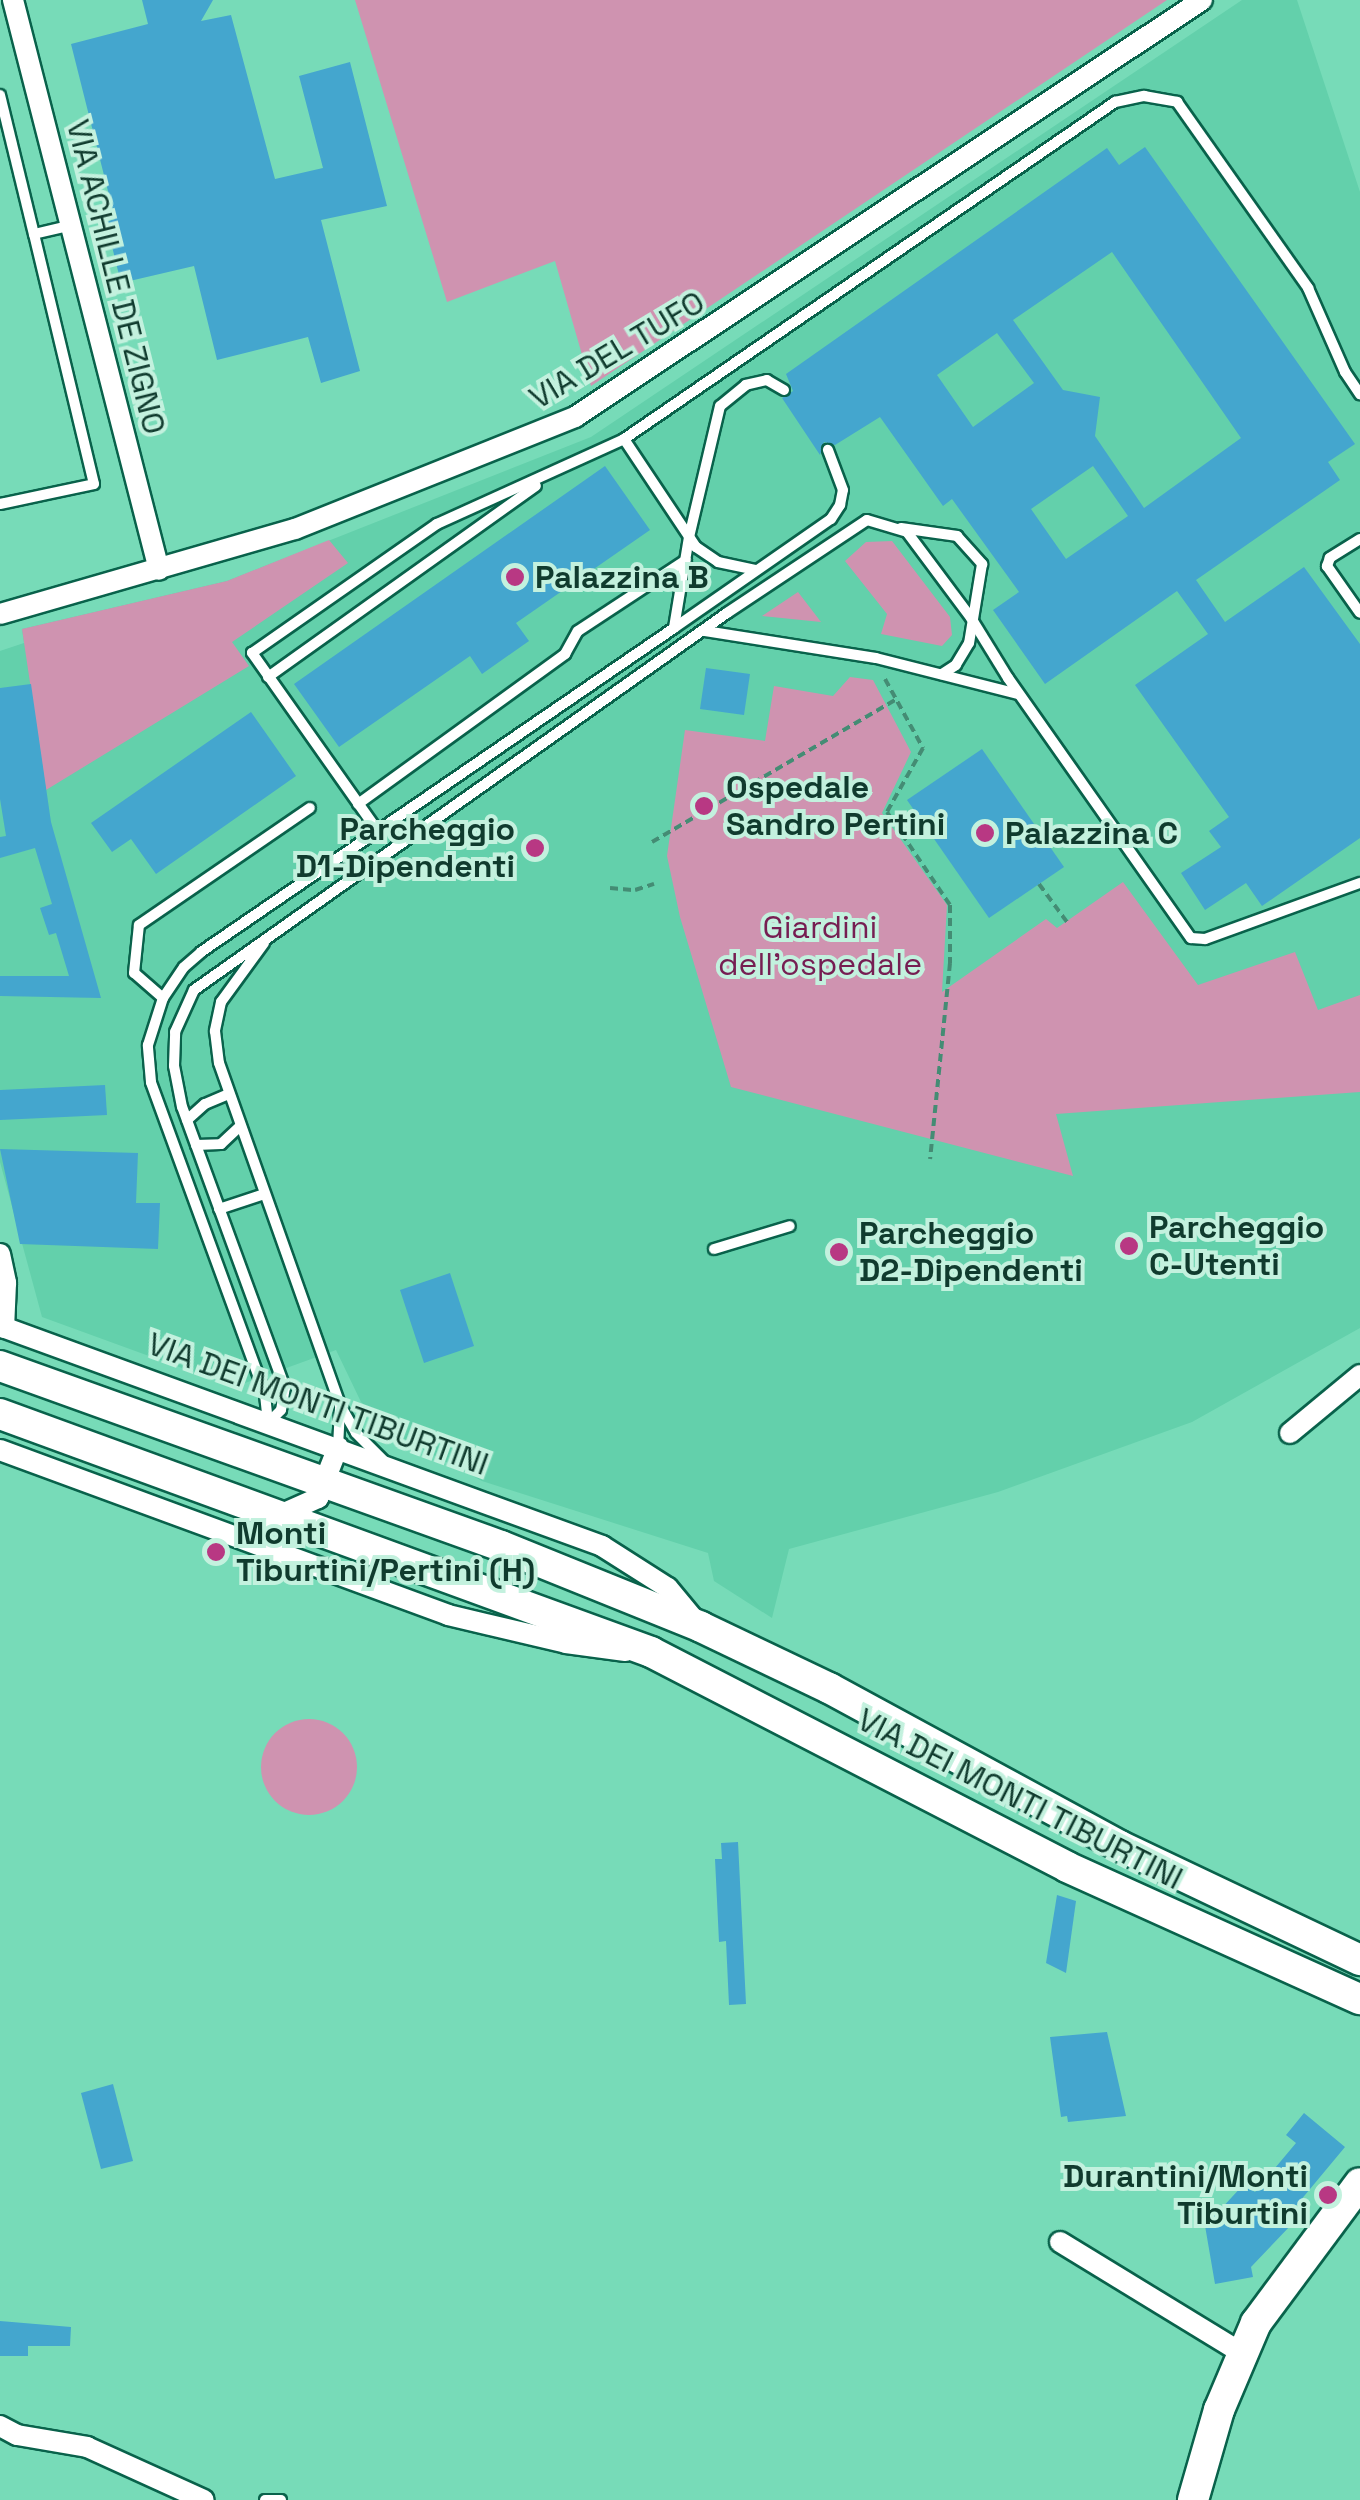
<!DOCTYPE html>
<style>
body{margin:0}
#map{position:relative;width:1360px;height:2500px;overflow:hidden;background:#77dbb8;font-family:"Space Grotesk",sans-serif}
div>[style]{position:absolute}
.built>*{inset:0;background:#63d0ab}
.green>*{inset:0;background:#cf93b0}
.round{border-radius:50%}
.building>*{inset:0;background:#44a6ce}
.path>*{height:4px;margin-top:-2px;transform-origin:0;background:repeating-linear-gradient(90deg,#448c74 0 8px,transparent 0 13px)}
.roads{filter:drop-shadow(2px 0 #09624b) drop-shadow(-2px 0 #09624b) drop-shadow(0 2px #09624b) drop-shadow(0 -2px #09624b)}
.lane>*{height:10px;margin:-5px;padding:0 5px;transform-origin:5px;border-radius:5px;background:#fff}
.street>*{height:20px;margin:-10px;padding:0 10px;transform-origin:10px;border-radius:10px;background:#fff}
.secondary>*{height:30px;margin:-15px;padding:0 15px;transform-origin:15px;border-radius:15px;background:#fff}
.dots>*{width:28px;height:28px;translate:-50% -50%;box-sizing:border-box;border:5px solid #c3f1de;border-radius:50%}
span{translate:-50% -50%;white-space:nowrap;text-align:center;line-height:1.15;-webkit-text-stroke:8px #c3f1de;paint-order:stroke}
.street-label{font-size:32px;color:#103b2e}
.poi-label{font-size:32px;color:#103b2e;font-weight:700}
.left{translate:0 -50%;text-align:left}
.right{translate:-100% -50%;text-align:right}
.park-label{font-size:32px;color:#761e52}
</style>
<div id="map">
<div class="built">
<div style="clip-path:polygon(1242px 0,1297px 0,1360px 192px,1360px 1328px,1192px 1422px,998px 1492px,789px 1549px,772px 1618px,714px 1581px,708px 1553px,482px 1481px,390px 1432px,361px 1402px,336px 1350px,234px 1387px,42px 1317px,0 1162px,0 651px,24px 643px,22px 629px,227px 581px,591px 437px)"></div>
</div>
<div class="green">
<div style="clip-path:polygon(355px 0,1167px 0,591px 386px,555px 261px,447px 302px)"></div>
<div style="clip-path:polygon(329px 540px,348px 563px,232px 642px,249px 666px,46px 790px,22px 629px,227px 581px)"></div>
<div style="clip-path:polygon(892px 541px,950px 617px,952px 635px,942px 646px,881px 634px,887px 614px,845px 561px,866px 542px)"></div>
<div style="clip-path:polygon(798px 592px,821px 622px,762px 616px)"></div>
<div style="clip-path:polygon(850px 677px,873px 680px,911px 752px,882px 813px,947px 905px,942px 992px,1046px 919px,1057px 928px,1123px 882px,1198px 985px,1295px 952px,1318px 1010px,1360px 995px,1360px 1092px,1056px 1114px,1073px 1176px,731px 1087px,680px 917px,667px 856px,685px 730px,765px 741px,774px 686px,833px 696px)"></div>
<div class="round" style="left:261px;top:1719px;width:96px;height:96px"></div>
</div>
<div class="building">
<div style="clip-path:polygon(142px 0,213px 0,201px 21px,231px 15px,275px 179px,323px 168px,299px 76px,350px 62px,387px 206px,321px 220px,360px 371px,321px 383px,308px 337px,217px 360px,194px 266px,121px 283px,106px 222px,115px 219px,71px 44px,148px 24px)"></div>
<div style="clip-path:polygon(evenodd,1145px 147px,1355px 444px,1328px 462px,1340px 480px,1196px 580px,1225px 622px,1304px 567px,1360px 644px,1360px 838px,1262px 906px,1246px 883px,1205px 910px,1181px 873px,1221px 847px,1209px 831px,1229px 817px,1135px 685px,1208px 634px,1177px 591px,1045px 684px,993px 610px,1019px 592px,952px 499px,943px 506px,880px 417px,835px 445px,824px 442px,820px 455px,782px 398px,793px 391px,786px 374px,1107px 148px,1119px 165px,1145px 147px,1112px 252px,1241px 438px,1144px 508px,1095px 436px,1100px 397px,1063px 390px,1013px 320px,1112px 252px,1145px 147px,997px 333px,1034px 383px,973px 427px,937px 375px,997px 333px,1145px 147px,1093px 466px,1128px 516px,1066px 559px,1031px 509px,1093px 466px)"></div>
<div style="clip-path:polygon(605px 466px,650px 530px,516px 623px,529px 641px,482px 674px,470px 656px,339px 747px,294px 684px)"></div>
<div style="clip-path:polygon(706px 668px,750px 674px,744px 715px,700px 709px)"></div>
<div style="clip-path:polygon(31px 684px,51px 822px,101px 998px,0 996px,0 976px,69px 976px,56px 933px,49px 935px,40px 908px,52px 904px,35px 848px,0 858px,0 837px,6px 836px,0 799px,0 688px)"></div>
<div style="clip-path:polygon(251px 712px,296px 776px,156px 874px,131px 839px,112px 852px,91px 823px)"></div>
<div style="clip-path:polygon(982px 749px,1064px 867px,989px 918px,907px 800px)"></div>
<div style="clip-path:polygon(105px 1085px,107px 1115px,0 1120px,0 1090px)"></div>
<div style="clip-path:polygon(0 1149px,138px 1153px,136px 1203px,160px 1203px,158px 1249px,20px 1244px)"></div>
<div style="clip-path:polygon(450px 1273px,474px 1346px,424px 1363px,400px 1290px)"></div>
<div style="clip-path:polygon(738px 1842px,746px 2004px,729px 2005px,726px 1941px,719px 1942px,715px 1859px,722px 1859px,721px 1843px)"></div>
<div style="clip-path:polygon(1057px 1895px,1076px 1901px,1066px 1973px,1046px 1963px)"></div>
<div style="clip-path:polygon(1107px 2032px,1126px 2116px,1068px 2122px,1067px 2116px,1061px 2117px,1050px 2037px)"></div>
<div style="clip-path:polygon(113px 2084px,133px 2161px,101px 2169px,81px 2093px)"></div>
<div style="clip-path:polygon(1304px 2113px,1345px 2147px,1285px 2219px,1292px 2224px,1251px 2267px,1253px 2277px,1215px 2284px,1203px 2214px,1219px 2211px,1244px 2184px,1255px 2192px,1296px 2143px,1286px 2135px)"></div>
<div style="clip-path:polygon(0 2321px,71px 2327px,70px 2346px,28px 2346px,28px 2356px,0 2356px)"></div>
</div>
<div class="path">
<div style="left:885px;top:679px;width:79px;rotate:61.2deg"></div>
<div style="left:923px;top:748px;width:73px;rotate:119.4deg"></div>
<div style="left:887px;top:812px;width:112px;rotate:55.9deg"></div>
<div style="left:950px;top:905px;width:58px;rotate:90deg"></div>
<div style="left:950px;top:963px;width:197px;rotate:95.8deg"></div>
<div style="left:652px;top:842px;width:284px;rotate:-30.3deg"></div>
<div style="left:1039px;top:884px;width:47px;rotate:53.6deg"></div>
<div style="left:610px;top:888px;width:25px;rotate:5deg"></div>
<div style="left:635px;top:890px;width:20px;rotate:-18deg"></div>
</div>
<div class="roads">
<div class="lane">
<div style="left:0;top:95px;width:143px;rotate:76.3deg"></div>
<div style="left:784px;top:390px;width:20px;rotate:-150deg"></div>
<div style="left:767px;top:380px;width:22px;rotate:167deg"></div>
<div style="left:746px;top:385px;width:33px;rotate:141deg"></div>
<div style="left:720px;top:406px;width:135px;rotate:103.3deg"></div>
<div style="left:689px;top:537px;width:92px;rotate:99.4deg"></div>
<div style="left:674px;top:628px;width:191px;rotate:-34.8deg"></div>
<div style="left:831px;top:519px;width:17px;rotate:-57deg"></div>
<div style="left:840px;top:505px;width:15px;rotate:-79deg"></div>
<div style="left:843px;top:490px;width:43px;rotate:-110.6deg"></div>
<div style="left:624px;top:439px;width:130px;rotate:56.3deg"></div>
<div style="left:696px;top:547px;width:27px;rotate:34deg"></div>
<div style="left:718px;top:562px;width:38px;rotate:12deg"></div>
<div style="left:0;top:504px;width:96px;rotate:-12deg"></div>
<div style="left:94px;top:484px;width:257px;rotate:-103.5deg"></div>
<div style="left:34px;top:234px;width:39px;rotate:-13deg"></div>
<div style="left:901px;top:528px;width:57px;rotate:8.1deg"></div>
<div style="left:957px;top:536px;width:38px;rotate:48deg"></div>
<div style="left:982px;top:564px;width:80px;rotate:99.3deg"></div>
<div style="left:969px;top:643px;width:26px;rotate:121deg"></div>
<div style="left:956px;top:665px;width:17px;rotate:147deg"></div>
<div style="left:1360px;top:539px;width:36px;rotate:148deg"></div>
<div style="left:1330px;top:558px;width:9px;rotate:111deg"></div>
<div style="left:1327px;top:566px;width:57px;rotate:54.9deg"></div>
<div style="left:705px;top:631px;width:173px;rotate:9deg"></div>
<div style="left:876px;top:658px;width:146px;rotate:14.2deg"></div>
<div style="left:268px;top:677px;width:329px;rotate:-35.5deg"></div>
<div style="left:358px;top:804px;width:256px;rotate:-35.9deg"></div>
<div style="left:565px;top:654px;width:26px;rotate:-61deg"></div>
<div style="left:578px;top:631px;width:129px;rotate:-33.3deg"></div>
<div style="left:377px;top:830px;width:217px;rotate:-125.2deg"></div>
<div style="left:252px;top:653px;width:226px;rotate:-34.9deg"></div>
<div style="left:437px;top:524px;width:205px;rotate:-24.4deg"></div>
<div style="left:624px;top:439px;width:596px;rotate:-34.46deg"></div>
<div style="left:1115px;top:102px;width:30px;rotate:-12deg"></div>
<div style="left:1144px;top:96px;width:34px;rotate:10deg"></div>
<div style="left:1177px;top:102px;width:228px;rotate:54.8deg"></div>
<div style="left:1308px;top:288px;width:92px;rotate:66.2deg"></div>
<div style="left:1345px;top:372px;width:27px;rotate:56deg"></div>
<div style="left:264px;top:943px;width:73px;rotate:126.1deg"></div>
<div style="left:221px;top:1002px;width:30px;rotate:102deg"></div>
<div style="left:215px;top:1031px;width:32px;rotate:83deg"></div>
<div style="left:219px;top:1063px;width:363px;rotate:70.5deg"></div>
<div style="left:340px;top:1405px;width:32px;rotate:60deg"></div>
<div style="left:356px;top:1433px;width:38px;rotate:45deg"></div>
<div style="left:163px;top:998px;width:38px;rotate:-139deg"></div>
<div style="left:134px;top:973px;width:48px;rotate:-84.1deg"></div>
<div style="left:139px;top:925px;width:207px;rotate:-34.4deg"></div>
<div style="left:187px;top:1120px;width:24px;rotate:-42deg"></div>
<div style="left:205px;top:1104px;width:26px;rotate:-23deg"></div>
<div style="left:196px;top:1145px;width:25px;rotate:-2deg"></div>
<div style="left:221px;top:1144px;width:25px;rotate:-43deg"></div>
<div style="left:219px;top:1209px;width:47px;rotate:-18.4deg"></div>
<div style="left:714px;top:1249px;width:79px;rotate:-16.8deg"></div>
<div style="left:269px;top:1422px;width:17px;rotate:-45deg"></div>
<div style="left:281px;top:1410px;width:22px;rotate:-80deg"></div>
<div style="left:285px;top:1388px;width:299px;rotate:-110.1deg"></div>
<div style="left:182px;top:1107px;width:42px;rotate:-101deg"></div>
<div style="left:174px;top:1066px;width:34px;rotate:-88deg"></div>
<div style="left:175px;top:1032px;width:46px;rotate:-65.7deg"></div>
<div style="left:194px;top:990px;width:653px;rotate:-35.27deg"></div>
<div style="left:727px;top:613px;width:168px;rotate:-33.6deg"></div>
<div style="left:867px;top:520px;width:42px;rotate:16.7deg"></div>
<div style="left:907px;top:532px;width:107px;rotate:53.3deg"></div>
<div style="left:971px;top:618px;width:70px;rotate:58.3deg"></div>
<div style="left:1008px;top:678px;width:318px;rotate:54.9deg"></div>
<div style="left:1191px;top:938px;width:14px;rotate:4deg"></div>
<div style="left:1205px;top:939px;width:165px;rotate:-19.9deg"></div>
<div style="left:268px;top:1423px;width:29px;rotate:-96deg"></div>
<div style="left:265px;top:1394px;width:332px;rotate:-110.1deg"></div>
<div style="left:151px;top:1082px;width:37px;rotate:-95deg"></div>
<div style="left:148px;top:1045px;width:49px;rotate:-72.3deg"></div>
<div style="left:163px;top:998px;width:37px;rotate:-56deg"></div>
<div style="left:184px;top:967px;width:23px;rotate:-41deg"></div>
<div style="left:201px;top:952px;width:573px;rotate:-34.41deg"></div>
<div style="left:338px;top:1447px;width:39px;rotate:-87deg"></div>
<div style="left:265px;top:2500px;width:16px"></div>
</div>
<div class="street">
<div style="left:13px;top:0;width:588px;rotate:75.63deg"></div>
<div style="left:0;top:614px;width:307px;rotate:-16.1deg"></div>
<div style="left:295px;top:529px;width:302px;rotate:-21.8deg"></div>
<div style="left:575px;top:417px;width:753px;rotate:-33.63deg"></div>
<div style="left:0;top:1254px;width:30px;rotate:78deg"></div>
<div style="left:6px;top:1283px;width:45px;rotate:92.5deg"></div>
<div style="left:0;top:1326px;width:641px;rotate:20.07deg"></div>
<div style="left:602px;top:1546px;width:78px;rotate:32.5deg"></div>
<div style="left:668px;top:1588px;width:44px;rotate:50.5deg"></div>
<div style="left:1290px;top:1433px;width:91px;rotate:-39.6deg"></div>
<div style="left:0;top:1450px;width:477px;rotate:20.2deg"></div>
<div style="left:448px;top:1615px;width:121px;rotate:13.3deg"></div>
<div style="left:566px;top:1643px;width:60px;rotate:7.7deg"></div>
<div style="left:280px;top:1515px;width:42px;rotate:-24.1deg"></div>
<div style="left:318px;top:1498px;width:55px;rotate:-68.6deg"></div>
<div style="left:1060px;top:2242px;width:213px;rotate:31.4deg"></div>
<div style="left:0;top:2426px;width:19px;rotate:28deg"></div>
<div style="left:17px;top:2435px;width:71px;rotate:9.7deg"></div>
<div style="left:87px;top:2447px;width:128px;rotate:24.4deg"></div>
</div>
<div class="secondary">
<div style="left:0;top:1366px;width:532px;rotate:19.76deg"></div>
<div style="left:501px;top:1546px;width:216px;rotate:22deg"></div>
<div style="left:701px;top:1627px;width:142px;rotate:25.5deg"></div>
<div style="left:829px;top:1688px;width:331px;rotate:28.5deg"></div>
<div style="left:1120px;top:1846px;width:266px;rotate:25.4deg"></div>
<div style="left:0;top:1414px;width:693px;rotate:20.08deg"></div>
<div style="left:651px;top:1652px;width:468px;rotate:27.3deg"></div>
<div style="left:1067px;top:1867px;width:321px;rotate:24.3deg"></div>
<div style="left:1193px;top:2500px;width:94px;rotate:-73.9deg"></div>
<div style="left:1219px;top:2410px;width:95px;rotate:-67deg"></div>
<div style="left:1256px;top:2323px;width:174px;rotate:-53.4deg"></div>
</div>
</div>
<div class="dots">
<div style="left:515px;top:577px;background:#b83883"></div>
<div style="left:704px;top:806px;background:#b83883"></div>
<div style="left:985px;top:833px;background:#b83883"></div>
<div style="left:535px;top:848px;background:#b83883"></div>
<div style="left:1129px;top:1246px;background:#b83883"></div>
<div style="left:839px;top:1252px;background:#b83883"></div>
<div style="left:216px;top:1552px;background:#b83883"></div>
<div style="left:1328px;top:2195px;background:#b83883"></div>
</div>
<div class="street-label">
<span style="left:116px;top:277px;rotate:76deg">VIA ACHILLE DE ZIGNO</span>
<span style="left:617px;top:350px;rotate:-31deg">VIA DEL TUFO</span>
<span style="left:318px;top:1404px;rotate:20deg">VIA DEI MONTI TIBURTINI</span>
<span style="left:1020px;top:1799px;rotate:27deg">VIA DEI MONTI TIBURTINI</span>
</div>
<div class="poi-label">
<span class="left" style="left:535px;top:577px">Palazzina B</span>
<span class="left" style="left:726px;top:806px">Ospedale<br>Sandro Pertini</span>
<span class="right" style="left:515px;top:848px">Parcheggio<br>D1-Dipendenti</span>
<span class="left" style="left:1005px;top:833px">Palazzina C</span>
<span class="left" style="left:1149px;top:1246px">Parcheggio<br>C-Utenti</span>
<span class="left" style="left:859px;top:1252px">Parcheggio<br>D2-Dipendenti</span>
<span class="left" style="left:236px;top:1552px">Monti<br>Tiburtini/Pertini (H)</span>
<span class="right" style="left:1308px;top:2195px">Durantini/Monti<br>Tiburtini</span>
</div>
<div class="park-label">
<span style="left:820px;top:946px">Giardini<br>dell'ospedale</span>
</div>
</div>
